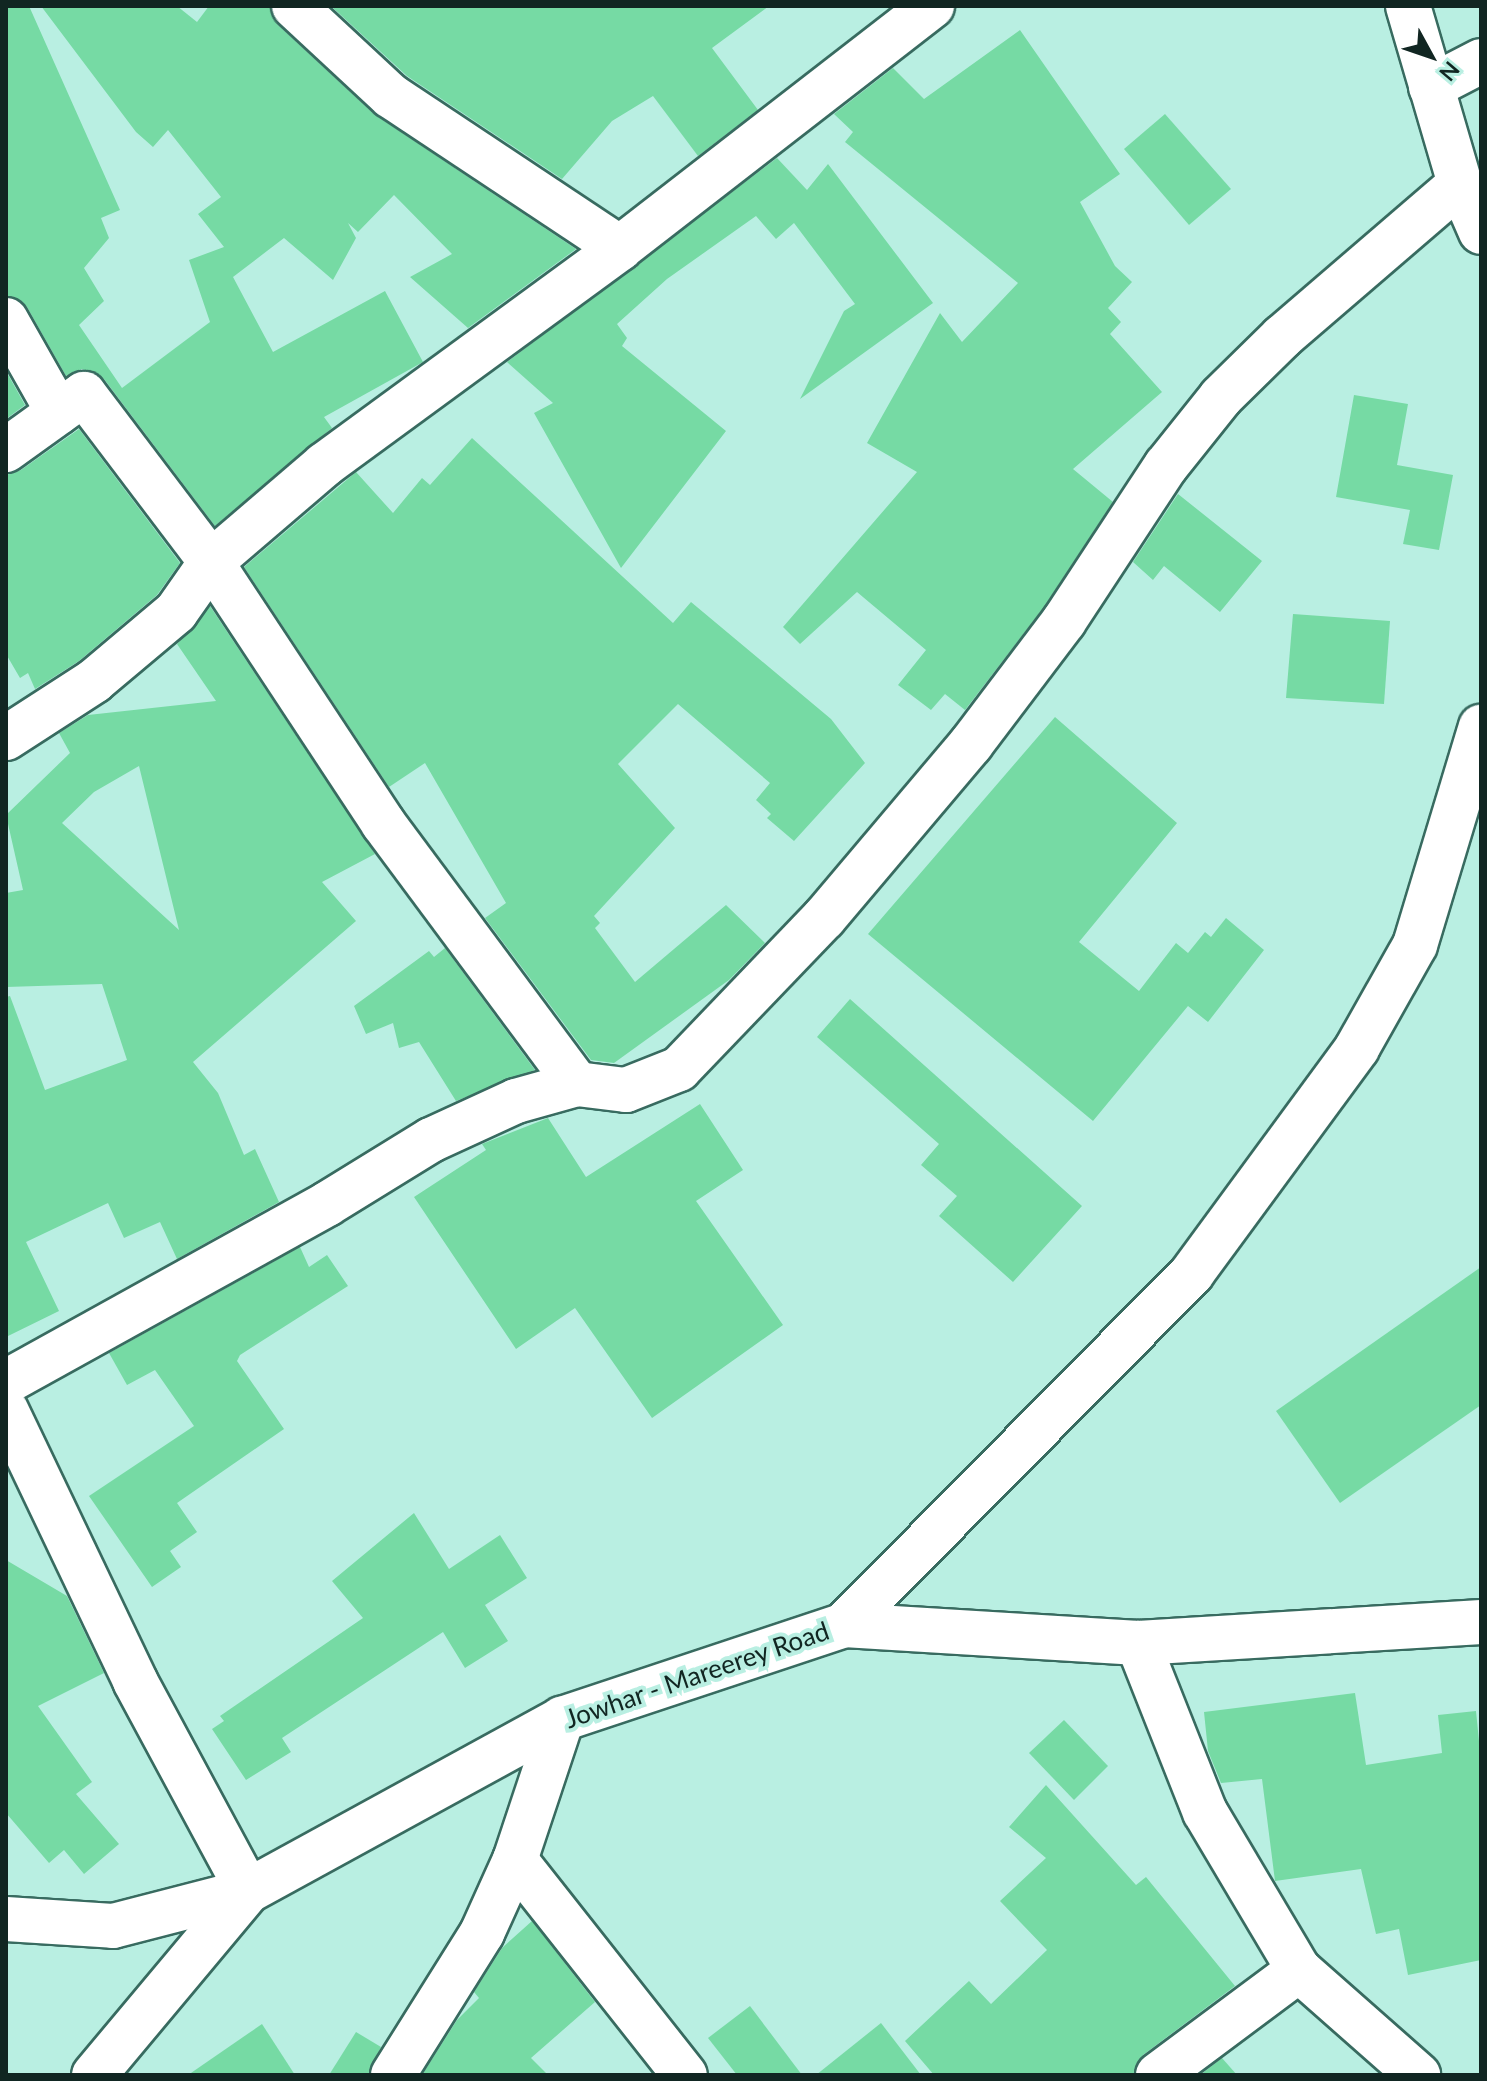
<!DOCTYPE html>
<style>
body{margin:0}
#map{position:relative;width:1487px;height:2081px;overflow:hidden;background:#b9efe2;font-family:Lato,sans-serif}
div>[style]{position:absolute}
.building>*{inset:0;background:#76daa4}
.roads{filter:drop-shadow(2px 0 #386b60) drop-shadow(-2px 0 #386b60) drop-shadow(0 2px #386b60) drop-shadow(0 -2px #386b60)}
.minor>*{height:44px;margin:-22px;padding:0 22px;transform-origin:22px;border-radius:22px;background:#fff}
.tertiary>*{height:44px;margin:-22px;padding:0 22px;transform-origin:22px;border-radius:22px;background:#fff}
.primary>*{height:44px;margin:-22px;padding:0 22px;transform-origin:22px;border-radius:22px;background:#fff}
span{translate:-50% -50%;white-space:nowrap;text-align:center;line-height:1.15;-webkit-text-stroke:8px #b9efe2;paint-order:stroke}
.street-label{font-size:26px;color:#112622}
.frame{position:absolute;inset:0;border:8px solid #112622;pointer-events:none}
.north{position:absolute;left:1391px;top:16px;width:80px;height:80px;-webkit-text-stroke:6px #b9efe2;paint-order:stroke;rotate:130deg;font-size:22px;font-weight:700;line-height:32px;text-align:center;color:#112622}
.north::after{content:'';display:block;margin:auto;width:28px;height:36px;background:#112622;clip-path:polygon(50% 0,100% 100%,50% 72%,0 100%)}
</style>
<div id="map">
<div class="building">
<div style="clip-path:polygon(6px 6px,29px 6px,120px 210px,101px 218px,109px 238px,84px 268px,104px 301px,79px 325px,122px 388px,210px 322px,189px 260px,224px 247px,198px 214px,221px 197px,168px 130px,153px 147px,136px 132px,41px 6px,177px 6px,197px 22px,209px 6px,270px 6px,277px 24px,374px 114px,576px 249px,468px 328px,410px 277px,452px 254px,394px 195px,358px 232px,348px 223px,356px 238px,333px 280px,284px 238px,233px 277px,273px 352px,385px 291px,423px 362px,324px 417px,332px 428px,215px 526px,104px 379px,82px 369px,66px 376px,27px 307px,6px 295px)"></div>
<div style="clip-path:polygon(331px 6px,769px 6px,712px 48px,758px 110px,698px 156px,653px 96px,612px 121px,562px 179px,407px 76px)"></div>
<div style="clip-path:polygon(1020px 30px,1120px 174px,1080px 202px,1115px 266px,1132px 282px,1108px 308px,1121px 322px,1110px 334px,1162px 392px,1073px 469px,1113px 502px,1044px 607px,965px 710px,945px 694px,931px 710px,898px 685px,926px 650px,857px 592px,800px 644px,783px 627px,917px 472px,867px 443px,940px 313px,962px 342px,1018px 283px,845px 142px,853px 132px,834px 114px,893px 68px,924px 99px)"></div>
<div style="clip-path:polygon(1165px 114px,1231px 189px,1189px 225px,1124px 149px)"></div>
<div style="clip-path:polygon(777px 158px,807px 190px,828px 164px,933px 303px,800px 399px,844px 311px,855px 304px,794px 223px,776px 239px,756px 216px,667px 279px,617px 324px,627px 338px,622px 346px,726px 431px,621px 568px,534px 413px,553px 403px,507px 362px)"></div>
<div style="clip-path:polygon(6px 371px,25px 405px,6px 419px)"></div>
<div style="clip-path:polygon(1354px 395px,1408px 404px,1397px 465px,1453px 475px,1439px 550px,1403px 544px,1410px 510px,1336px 497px)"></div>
<div style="clip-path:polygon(79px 429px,180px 563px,157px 595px,79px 661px,35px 689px,28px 673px,20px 678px,6px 654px,6px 475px,21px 470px)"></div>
<div style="clip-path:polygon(472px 438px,673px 623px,691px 602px,831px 719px,865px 763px,794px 841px,767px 818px,771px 814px,756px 800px,770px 783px,678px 704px,618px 764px,675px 828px,594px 916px,600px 923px,595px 928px,635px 982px,726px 905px,765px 943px,729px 980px,614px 1063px,591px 1060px,485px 918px,506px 903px,425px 763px,389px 787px,244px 567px,356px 472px,393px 513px,422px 478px,430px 485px)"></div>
<div style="clip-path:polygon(1178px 494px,1262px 561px,1220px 612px,1164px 566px,1153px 580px,1133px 562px)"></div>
<div style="clip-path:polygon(evenodd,210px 606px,375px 854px,322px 882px,356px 921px,193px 1062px,218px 1093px,244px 1155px,255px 1149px,279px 1202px,177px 1259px,160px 1222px,124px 1238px,108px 1203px,26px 1242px,59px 1311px,6px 1337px,6px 997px,10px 996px,45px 1090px,127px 1060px,102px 984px,6px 987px,6px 893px,23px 890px,6px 815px,70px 753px,59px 733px,88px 715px,216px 701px,177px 644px,210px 606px,139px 766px,179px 930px,62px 823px,94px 792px,139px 766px)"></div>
<div style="clip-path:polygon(1293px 614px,1390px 621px,1384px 704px,1286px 698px)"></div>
<div style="clip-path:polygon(1055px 717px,1177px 823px,1079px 942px,1139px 991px,1176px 943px,1188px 953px,1205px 932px,1211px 937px,1226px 918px,1264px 950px,1208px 1022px,1188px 1006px,1093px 1121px,868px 934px)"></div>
<div style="clip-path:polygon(445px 948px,535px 1070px,456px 1101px,419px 1042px,399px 1048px,393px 1023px,366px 1034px,354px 1006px,429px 951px,434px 957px)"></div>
<div style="clip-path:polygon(850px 999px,1082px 1206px,1013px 1282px,939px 1216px,957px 1196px,921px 1165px,939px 1144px,817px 1037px)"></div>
<div style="clip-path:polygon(700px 1104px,743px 1170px,696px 1201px,783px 1325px,652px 1418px,575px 1308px,516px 1349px,414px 1197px,486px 1150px,482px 1144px,548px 1118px,586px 1177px)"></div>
<div style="clip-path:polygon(300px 1247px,309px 1267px,327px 1255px,348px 1286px,240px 1355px,237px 1361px,284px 1429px,177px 1503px,197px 1532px,170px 1551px,181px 1567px,152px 1587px,89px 1496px,194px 1426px,155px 1370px,127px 1385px,109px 1353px)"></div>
<div style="clip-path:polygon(1481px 1267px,1481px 1405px,1340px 1503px,1276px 1411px)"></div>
<div style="clip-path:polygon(414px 1513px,449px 1569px,500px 1535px,527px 1578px,485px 1605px,508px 1641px,465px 1668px,443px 1632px,282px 1738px,291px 1752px,246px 1780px,212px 1729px,224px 1721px,220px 1716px,363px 1618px,332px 1581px)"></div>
<div style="clip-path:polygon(6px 1560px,67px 1596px,104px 1673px,38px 1706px,92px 1782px,76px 1794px,119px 1844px,84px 1874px,64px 1850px,49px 1863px,6px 1813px)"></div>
<div style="clip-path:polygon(1355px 1693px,1366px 1765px,1442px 1753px,1438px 1715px,1476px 1711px,1481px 1761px,1481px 1960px,1408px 1975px,1399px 1929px,1376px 1934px,1361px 1869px,1275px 1881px,1262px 1779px,1221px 1783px,1208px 1751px,1204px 1712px)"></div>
<div style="clip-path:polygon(1064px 1720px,1108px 1766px,1074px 1800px,1029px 1753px)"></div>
<div style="clip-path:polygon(1046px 1785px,1136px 1885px,1146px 1877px,1235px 1986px,1143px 2055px,1134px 2075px,934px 2075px,905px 2041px,969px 1981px,991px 2004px,1047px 1950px,1000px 1901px,1046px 1858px,1009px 1827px)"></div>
<div style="clip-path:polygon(532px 1921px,595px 2002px,531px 2058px,548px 2075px,422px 2075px,457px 2020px,479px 1998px,474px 1992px,502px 1948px)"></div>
<div style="clip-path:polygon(750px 2006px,802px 2075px,737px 2075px,708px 2038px)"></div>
<div style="clip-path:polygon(881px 2023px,921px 2075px,816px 2075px)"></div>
<div style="clip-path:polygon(262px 2024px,295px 2075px,188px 2075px)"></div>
<div style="clip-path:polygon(356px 2032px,381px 2047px,368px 2075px,329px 2075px)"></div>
<div style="clip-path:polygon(1222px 2058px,1237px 2075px,1200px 2075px)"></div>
</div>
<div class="roads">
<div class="minor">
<div style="left:294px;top:6px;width:132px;rotate:42.9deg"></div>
<div style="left:391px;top:96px;width:275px;rotate:33.6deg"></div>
<div style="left:6px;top:320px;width:106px;rotate:60.5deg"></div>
<div style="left:6px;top:450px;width:96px;rotate:-35.7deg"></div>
<div style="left:84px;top:394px;width:211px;rotate:52.9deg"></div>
<div style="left:211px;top:562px;width:313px;rotate:56.6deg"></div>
<div style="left:383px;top:823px;width:325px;rotate:53.4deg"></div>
<div style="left:6px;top:738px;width:105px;rotate:-32.9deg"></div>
<div style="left:94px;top:681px;width:107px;rotate:-40.1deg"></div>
<div style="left:176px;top:612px;width:61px;rotate:-55deg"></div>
<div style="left:211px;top:562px;width:149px;rotate:-40.6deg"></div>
<div style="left:324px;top:465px;width:367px;rotate:-36.2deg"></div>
<div style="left:620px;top:248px;width:395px;rotate:-37.8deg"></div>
<div style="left:6px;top:1382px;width:367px;rotate:-29deg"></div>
<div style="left:327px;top:1204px;width:122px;rotate:-31.6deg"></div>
<div style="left:431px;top:1140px;width:94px;rotate:-24.6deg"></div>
<div style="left:516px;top:1101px;width:63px;rotate:-15.6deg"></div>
<div style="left:577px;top:1084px;width:49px;rotate:7deg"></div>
<div style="left:626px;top:1090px;width:57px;rotate:-21.6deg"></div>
<div style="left:679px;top:1069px;width:209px;rotate:-46.2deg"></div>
<div style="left:824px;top:918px;width:228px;rotate:-49.8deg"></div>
<div style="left:971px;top:744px;width:154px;rotate:-52.9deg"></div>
<div style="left:1064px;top:621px;width:186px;rotate:-56.7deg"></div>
<div style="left:1166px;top:466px;width:88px;rotate:-51.4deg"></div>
<div style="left:1221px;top:397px;width:86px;rotate:-44.5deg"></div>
<div style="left:1282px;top:337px;width:235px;rotate:-40.7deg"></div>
<div style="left:6px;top:1410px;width:300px;rotate:64.5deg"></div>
<div style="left:135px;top:1681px;width:238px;rotate:61.7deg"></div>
<div style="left:248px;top:1891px;width:240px;rotate:129.9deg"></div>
<div style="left:844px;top:1625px;width:495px;rotate:-45.3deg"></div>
<div style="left:1192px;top:1273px;width:279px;rotate:-53.7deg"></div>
<div style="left:1357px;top:1048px;width:118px;rotate:-60.6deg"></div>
<div style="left:1415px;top:945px;width:228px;rotate:-73.2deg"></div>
<div style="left:1138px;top:1643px;width:182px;rotate:68.4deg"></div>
<div style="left:1205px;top:1812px;width:184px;rotate:59.3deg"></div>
<div style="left:1299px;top:1970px;width:159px;rotate:41.4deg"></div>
<div style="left:515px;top:1860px;width:274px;rotate:51.7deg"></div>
<div style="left:393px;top:2075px;width:168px;rotate:-57.9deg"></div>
<div style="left:482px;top:1933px;width:80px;rotate:-65.7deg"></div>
<div style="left:515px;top:1860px;width:149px;rotate:-71.6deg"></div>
<div style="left:1158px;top:2075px;width:176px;rotate:-36.7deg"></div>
</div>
<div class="tertiary">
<div style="left:1431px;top:87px;width:56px;rotate:-27.5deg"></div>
<div style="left:6px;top:1919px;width:107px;rotate:3.7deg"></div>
<div style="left:113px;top:1926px;width:139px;rotate:-14.5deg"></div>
<div style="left:248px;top:1891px;width:358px;rotate:-28.7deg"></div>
<div style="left:562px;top:1719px;width:297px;rotate:-18.4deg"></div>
<div style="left:844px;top:1625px;width:295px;rotate:3.5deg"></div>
<div style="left:1138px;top:1643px;width:344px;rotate:-3.5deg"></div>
</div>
<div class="primary">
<div style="left:1408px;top:6px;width:185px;rotate:73.7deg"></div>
<div style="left:1460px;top:184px;width:52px;rotate:66.4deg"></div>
</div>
</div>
<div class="street-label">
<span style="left:697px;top:1675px;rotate:-19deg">Jowhar - Mareerey Road</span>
</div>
<div class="frame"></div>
<div class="north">N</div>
</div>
